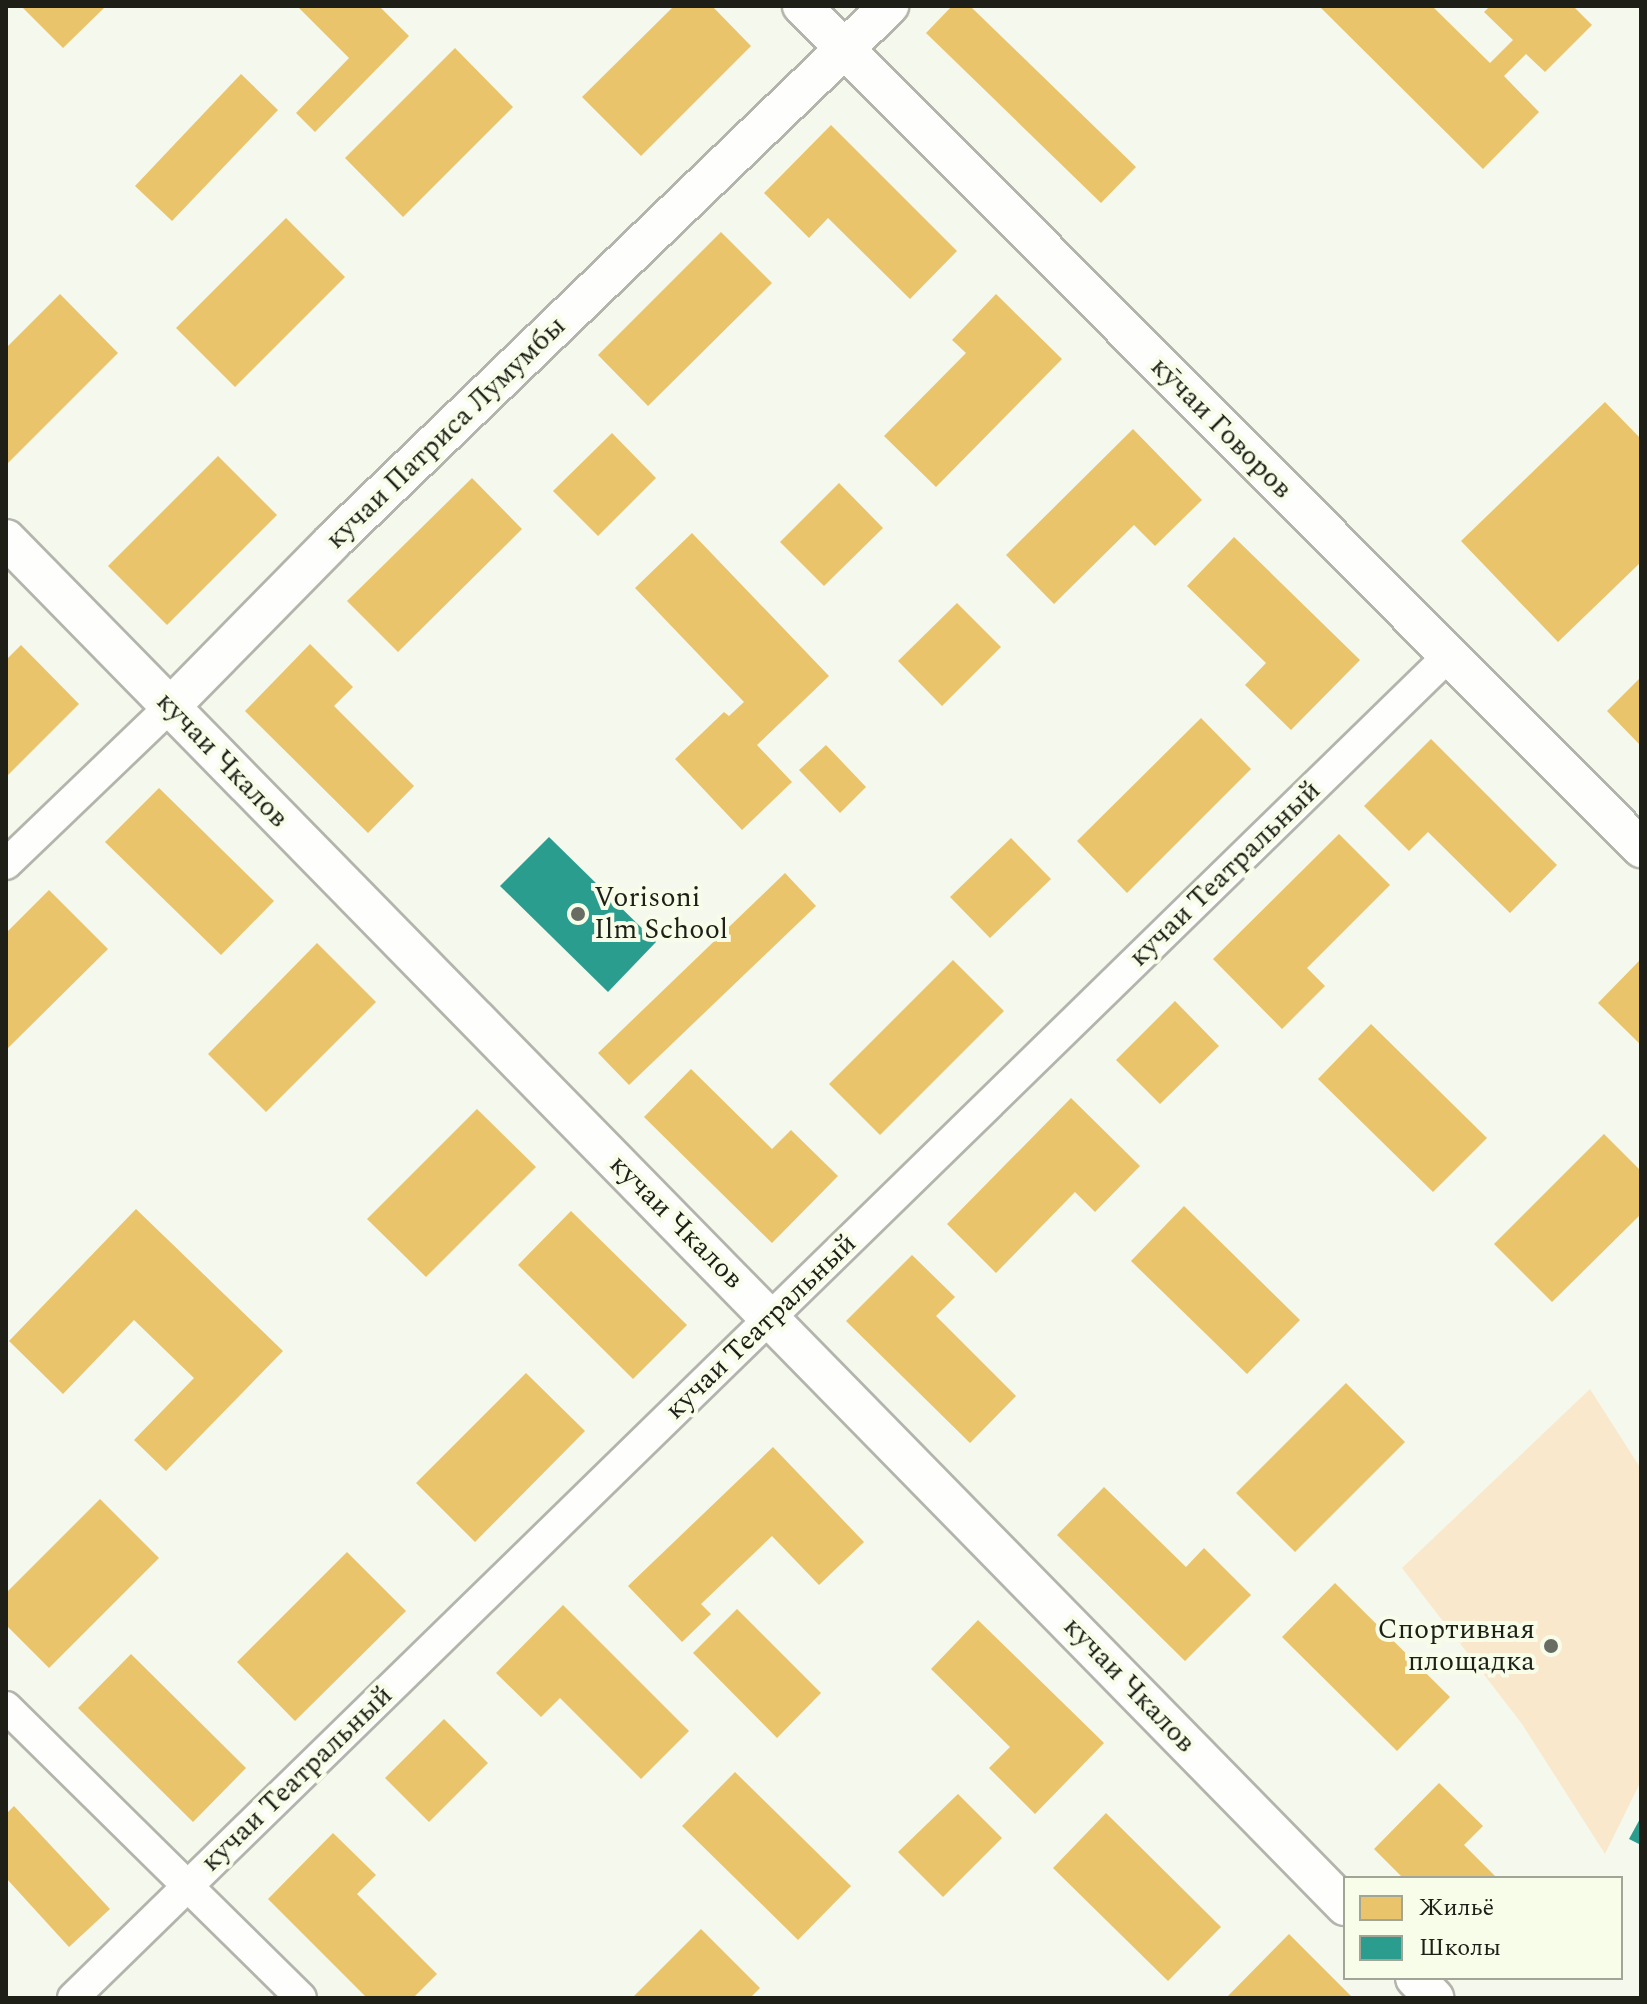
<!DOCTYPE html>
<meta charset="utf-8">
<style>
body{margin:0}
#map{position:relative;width:1647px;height:2004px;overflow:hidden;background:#f5f8ed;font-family:Spectral,serif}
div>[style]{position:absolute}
.green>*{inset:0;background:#fae8cc}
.homes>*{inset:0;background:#e9c46a}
.schools>*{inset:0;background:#2a9d8f}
.roads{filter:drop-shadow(2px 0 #b3b5ad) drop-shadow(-2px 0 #b3b5ad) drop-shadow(0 2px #b3b5ad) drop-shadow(0 -2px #b3b5ad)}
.minor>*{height:30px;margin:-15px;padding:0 15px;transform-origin:15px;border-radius:15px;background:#fefefc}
.tertiary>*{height:38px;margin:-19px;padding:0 19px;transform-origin:19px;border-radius:19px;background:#fefefc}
.dots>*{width:22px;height:22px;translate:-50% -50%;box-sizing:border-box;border:4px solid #f7fde8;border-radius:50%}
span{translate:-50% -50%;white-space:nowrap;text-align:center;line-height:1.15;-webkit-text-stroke:8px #f7fde8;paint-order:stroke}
.street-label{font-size:28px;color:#1e2018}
.poi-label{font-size:28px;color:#1e2018}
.left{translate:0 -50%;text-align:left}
.right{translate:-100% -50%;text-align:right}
.frame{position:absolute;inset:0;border:8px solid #1e2018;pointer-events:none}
.legend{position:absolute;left:1343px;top:1876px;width:280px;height:104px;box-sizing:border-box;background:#f7fde8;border:2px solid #a0a595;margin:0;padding:10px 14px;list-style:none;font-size:24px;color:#1e2018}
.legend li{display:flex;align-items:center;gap:16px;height:40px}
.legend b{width:40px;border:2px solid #a0a595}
</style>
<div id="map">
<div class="green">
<div style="clip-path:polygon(1590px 1389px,1641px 1469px,1641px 1781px,1605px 1854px,1522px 1724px,1402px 1568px)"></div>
</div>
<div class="homes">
<div style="clip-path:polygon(21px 6px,106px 6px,63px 48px)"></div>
<div style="clip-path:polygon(297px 6px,379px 6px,409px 36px,315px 132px,296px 113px,349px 58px)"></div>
<div style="clip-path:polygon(674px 6px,712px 6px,751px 46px,641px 156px,582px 97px)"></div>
<div style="clip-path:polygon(952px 6px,970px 6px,1136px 167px,1101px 203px,926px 33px)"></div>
<div style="clip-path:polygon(1319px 6px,1432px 6px,1490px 63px,1513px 40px,1484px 12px,1490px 6px,1573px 6px,1592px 25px,1545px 72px,1526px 54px,1504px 76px,1539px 112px,1483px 169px)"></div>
<div style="clip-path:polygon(455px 48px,513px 107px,403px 217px,345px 158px)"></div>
<div style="clip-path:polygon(241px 74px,278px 110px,172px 221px,135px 186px)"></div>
<div style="clip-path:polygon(831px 125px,957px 251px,910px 299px,828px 218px,809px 238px,764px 193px)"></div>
<div style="clip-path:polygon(286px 218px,345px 277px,235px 387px,176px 328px)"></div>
<div style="clip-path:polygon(721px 232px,772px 283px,648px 406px,598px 355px)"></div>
<div style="clip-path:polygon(60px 294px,118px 353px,8px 463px,6px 348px)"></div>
<div style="clip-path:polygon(996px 294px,1062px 359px,936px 487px,884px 436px,966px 353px,952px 340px)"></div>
<div style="clip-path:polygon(1605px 402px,1641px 439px,1641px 562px,1558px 642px,1461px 541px)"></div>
<div style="clip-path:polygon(1133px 429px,1202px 500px,1155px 546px,1134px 525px,1054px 604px,1006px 555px)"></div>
<div style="clip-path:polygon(612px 433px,656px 478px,598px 536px,553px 491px)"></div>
<div style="clip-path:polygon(218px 456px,277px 515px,167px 625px,108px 566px)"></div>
<div style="clip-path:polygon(472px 478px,522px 529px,398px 652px,347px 601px)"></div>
<div style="clip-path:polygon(839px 483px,883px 528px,824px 586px,780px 542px)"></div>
<div style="clip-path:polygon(692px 533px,829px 676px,757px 745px,792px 782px,742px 830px,675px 759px,724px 712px,729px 716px,744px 702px,635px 588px)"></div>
<div style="clip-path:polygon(1234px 537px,1360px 660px,1291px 730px,1245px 685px,1266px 663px,1187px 586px)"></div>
<div style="clip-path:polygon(957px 603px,1001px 647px,942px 706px,898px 661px)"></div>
<div style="clip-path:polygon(310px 644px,353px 687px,334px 706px,414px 786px,368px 833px,245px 711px)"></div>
<div style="clip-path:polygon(21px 645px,79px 704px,6px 777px,6px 660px)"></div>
<div style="clip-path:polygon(1641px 677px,1641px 746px,1607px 711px)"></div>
<div style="clip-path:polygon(1201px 718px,1251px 769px,1127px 893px,1077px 841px)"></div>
<div style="clip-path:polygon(1431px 739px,1557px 865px,1510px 913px,1428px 832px,1409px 851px,1364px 806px)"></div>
<div style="clip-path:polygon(826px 745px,866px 787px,840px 813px,799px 770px)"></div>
<div style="clip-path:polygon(159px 788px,274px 901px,221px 955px,105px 842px)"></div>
<div style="clip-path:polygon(1339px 834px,1390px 885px,1307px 968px,1325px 986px,1282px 1029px,1213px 959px)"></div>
<div style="clip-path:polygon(1011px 838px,1051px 879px,990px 938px,950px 897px)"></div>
<div style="clip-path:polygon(785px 873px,816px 906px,629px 1085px,598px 1053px)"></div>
<div style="clip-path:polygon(49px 890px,108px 949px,6px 1050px,6px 933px)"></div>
<div style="clip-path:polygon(317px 943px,376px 1002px,266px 1112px,208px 1054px)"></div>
<div style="clip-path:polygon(1641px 959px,1641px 1045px,1598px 1003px)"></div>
<div style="clip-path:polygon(953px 960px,1004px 1011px,880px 1135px,829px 1084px)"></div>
<div style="clip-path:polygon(1175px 1001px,1219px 1046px,1160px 1104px,1116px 1060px)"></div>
<div style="clip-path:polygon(1371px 1024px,1487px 1138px,1433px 1192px,1318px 1079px)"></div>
<div style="clip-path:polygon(691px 1069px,772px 1149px,791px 1130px,838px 1176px,772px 1243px,644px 1117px)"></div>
<div style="clip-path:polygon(1071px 1098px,1140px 1166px,1095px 1212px,1075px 1192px,996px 1273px,947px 1224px)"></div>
<div style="clip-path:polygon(477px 1109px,536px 1167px,426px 1277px,367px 1219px)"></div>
<div style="clip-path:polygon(1604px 1134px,1641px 1171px,1641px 1214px,1552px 1302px,1494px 1244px)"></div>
<div style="clip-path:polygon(1184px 1206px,1300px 1320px,1247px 1374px,1131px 1261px)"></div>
<div style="clip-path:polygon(136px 1209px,283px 1351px,166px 1471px,134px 1440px,194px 1378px,134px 1320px,63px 1394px,9px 1341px)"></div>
<div style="clip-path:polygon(571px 1211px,687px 1325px,633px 1379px,518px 1265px)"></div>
<div style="clip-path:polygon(912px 1255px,955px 1297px,936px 1316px,1016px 1396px,970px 1443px,846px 1321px)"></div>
<div style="clip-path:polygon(526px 1373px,585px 1431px,475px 1542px,416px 1483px)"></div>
<div style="clip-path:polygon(1346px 1383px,1405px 1442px,1295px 1552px,1236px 1493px)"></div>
<div style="clip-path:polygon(773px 1447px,864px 1542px,819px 1585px,772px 1536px,701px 1604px,711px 1614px,682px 1642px,628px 1586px)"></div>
<div style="clip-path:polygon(1104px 1487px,1186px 1567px,1204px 1548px,1251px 1595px,1185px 1661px,1057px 1535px)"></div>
<div style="clip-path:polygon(100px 1499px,159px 1558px,49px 1668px,6px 1625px,6px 1593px)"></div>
<div style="clip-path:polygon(347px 1552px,406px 1611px,295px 1721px,237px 1662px)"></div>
<div style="clip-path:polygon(1335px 1583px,1450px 1697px,1397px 1751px,1282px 1637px)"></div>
<div style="clip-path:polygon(563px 1605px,689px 1731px,641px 1779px,560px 1698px,541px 1717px,496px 1673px)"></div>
<div style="clip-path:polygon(737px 1609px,821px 1693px,777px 1738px,693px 1653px)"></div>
<div style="clip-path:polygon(978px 1620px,1104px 1743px,1035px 1814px,989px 1768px,1010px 1747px,931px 1669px)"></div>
<div style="clip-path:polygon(131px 1654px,246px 1768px,193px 1822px,78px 1708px)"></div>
<div style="clip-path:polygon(444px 1719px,488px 1763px,429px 1822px,385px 1778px)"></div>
<div style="clip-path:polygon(735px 1772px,851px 1886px,798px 1940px,682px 1826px)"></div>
<div style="clip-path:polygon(1439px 1783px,1483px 1826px,1464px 1845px,1497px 1878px,1403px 1878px,1374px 1849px)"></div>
<div style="clip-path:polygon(958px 1794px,1002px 1838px,943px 1897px,898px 1852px)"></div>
<div style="clip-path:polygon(14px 1806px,110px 1909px,69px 1947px,6px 1878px,6px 1814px)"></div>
<div style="clip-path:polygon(1106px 1813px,1221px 1927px,1168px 1981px,1053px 1868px)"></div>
<div style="clip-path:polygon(333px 1833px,376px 1875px,357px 1894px,437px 1974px,413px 1998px,367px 1998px,268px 1899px)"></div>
<div style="clip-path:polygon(701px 1929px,760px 1988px,750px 1998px,632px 1998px)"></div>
<div style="clip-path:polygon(1289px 1934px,1353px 1998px,1226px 1998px)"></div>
</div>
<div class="schools">
<div style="clip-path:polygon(549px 837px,656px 942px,608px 992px,500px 886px)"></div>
<div style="clip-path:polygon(1641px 1817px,1641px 1845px,1629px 1839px)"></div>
</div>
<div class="roads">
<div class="minor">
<div style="left:6px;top:864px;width:230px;rotate:-43.8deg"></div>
<div style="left:6px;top:1707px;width:414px;rotate:44.6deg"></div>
<div style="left:73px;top:1998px;width:1923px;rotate:-44.3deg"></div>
</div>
<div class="tertiary">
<div style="left:802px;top:6px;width:1189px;rotate:45.1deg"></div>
<div style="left:6px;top:539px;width:1914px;rotate:45.59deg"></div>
<div style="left:172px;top:705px;width:230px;rotate:-45.5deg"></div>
<div style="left:333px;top:541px;width:772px;rotate:-43.9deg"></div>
<div style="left:1415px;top:1978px;width:28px;rotate:46deg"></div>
</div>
</div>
<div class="dots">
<div style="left:578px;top:914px;background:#696c63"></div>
<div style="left:1551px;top:1646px;background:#696c63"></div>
</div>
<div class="street-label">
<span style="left:1221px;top:428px;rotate:45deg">кӯчаи Говоров</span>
<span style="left:446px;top:433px;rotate:-44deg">кучаи Патриса Лумумбы</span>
<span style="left:222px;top:760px;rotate:46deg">кучаи Чкалов</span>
<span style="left:1225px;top:874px;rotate:-44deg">кучаи Театральный</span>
<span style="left:676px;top:1222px;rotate:45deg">кучаи Чкалов</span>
<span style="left:761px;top:1327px;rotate:-44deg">кучаи Театральный</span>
<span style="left:1129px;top:1685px;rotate:46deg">кучаи Чкалов</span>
<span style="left:297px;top:1779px;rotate:-44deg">кучаи Театральный</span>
</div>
<div class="poi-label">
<span class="left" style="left:594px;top:914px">Vorisoni<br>Ilm School</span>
<span class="right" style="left:1535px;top:1646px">Спортивная<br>площадка</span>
</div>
<div class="frame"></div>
<ul class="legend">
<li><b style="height:22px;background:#e9c46a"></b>Жильё</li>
<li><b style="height:22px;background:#2a9d8f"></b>Школы</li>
</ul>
</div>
